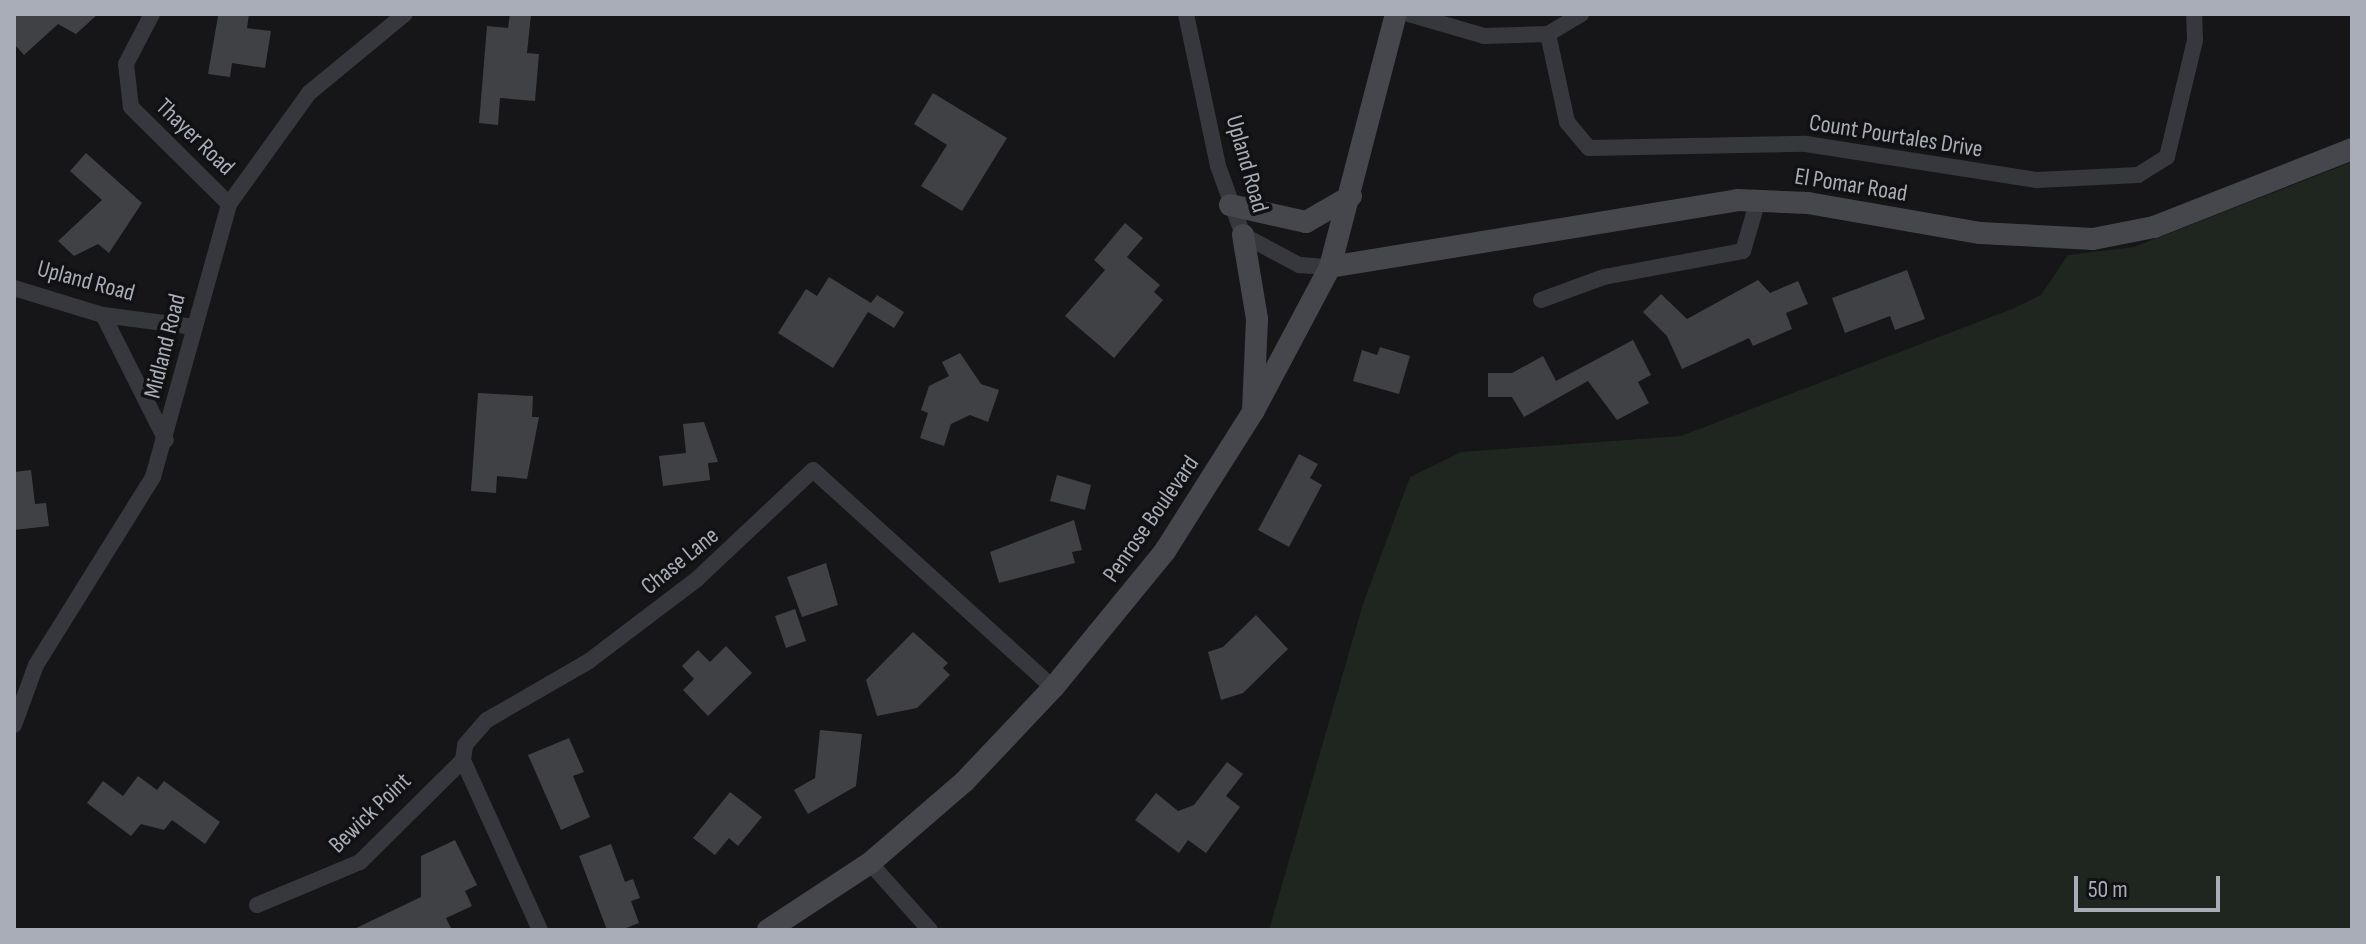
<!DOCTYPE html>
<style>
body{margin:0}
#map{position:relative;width:2366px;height:944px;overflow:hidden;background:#161618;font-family:"Sofia Sans Condensed",sans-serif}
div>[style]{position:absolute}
.green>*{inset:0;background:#1e261f}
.building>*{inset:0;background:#404145}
.street>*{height:16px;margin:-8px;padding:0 8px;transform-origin:8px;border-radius:8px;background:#37383d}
.secondary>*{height:22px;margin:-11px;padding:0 11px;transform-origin:11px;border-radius:11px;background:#45474d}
span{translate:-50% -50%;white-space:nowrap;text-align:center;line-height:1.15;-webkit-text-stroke:7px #111113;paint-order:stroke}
.street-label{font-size:24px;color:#a8adb8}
.frame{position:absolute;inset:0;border:16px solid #a8adb8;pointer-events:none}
.scale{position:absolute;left:2074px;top:876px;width:146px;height:36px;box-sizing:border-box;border:4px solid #a8adb8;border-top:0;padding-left:10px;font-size:24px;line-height:28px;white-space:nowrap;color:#a8adb8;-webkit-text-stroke:6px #111113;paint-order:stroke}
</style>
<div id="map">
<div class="green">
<div style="clip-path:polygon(2352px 162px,2352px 930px,1269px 930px,1363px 604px,1410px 477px,1461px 452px,1681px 436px,2012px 309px,2041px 295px,2068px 255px,2134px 247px)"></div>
</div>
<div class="building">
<div style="clip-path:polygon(14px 14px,98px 14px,76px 34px,58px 24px,24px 55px,14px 44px)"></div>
<div style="clip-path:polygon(234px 14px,249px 14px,247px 28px,271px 31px,265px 68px,232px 63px,230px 77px,208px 74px,218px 16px)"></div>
<div style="clip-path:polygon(510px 14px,531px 14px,527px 53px,539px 54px,535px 101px,500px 98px,498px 125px,479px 123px,487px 26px,508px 28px)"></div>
<div style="clip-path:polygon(933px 93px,1007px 138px,962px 211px,921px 186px,947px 145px,914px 124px)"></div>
<div style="clip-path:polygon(86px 153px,142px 203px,109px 253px,98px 244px,74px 256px,58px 241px,102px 200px,70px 171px)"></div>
<div style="clip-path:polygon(1125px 223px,1143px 238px,1127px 257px,1160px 285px,1154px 292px,1163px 300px,1114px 358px,1065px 316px,1105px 270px,1094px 260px)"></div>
<div style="clip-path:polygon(1907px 270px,1925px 319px,1895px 330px,1890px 316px,1845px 333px,1832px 298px)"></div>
<div style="clip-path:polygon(829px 277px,871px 303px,877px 295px,904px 312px,894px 328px,868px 312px,833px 368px,778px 333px,806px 289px,817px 296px)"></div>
<div style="clip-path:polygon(1758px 280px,1770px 293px,1798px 281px,1808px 304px,1786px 313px,1792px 329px,1753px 346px,1749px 338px,1682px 369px,1667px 336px,1643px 312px,1661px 294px,1687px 319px)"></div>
<div style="clip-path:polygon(1633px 340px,1651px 375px,1638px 382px,1649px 403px,1617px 420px,1588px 381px,1524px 417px,1512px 397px,1488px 397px,1488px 373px,1512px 373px,1543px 356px,1556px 381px)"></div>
<div style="clip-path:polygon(1380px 347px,1410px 356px,1399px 394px,1353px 381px,1362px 350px,1377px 355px)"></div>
<div style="clip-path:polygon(960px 353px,981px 384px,999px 390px,988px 422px,970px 415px,951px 424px,944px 446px,920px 438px,928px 413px,921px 410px,929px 386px,949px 376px,942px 362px)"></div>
<div style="clip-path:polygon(478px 393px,533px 396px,532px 417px,539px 417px,527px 479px,497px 476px,496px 493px,471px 491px)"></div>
<div style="clip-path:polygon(704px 422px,718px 462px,708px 463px,710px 480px,663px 486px,659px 456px,686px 453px,683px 424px)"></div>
<div style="clip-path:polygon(1299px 454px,1318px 464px,1310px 478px,1322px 485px,1289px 547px,1258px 530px)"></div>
<div style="clip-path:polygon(31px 470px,35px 504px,46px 503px,49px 526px,14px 530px,14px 472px)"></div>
<div style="clip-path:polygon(1057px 475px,1091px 485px,1085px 510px,1050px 501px)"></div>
<div style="clip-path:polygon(1074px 520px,1082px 550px,1072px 552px,1075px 563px,999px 583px,990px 552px)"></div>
<div style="clip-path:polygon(826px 563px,838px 605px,802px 617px,787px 577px)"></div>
<div style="clip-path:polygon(795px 609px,806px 641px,786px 648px,775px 616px)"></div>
<div style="clip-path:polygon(1256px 615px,1288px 649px,1243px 693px,1221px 700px,1208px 652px,1223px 647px)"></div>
<div style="clip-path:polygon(913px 632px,948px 663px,943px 668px,950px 675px,917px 708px,877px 716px,866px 680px)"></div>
<div style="clip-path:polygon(726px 646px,752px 673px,708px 716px,683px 690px,694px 679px,682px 666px,698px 650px,710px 662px)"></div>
<div style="clip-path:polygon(820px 730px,862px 734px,856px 786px,808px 814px,794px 790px,815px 778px)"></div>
<div style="clip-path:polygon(569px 738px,584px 772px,573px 776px,590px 817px,561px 830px,528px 755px)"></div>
<div style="clip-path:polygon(1227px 762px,1243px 774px,1226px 796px,1240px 807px,1206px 853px,1188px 840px,1179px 853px,1135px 820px,1156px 793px,1178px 811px,1194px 805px)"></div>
<div style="clip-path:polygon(138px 776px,157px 790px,164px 781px,220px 822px,205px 844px,172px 820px,164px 830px,141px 824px,131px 836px,87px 803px,103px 781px,123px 796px)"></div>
<div style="clip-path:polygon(730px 792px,762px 817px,738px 846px,729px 838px,715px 855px,693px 838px)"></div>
<div style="clip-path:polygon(455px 840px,477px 885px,465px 891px,472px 906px,446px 918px,452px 930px,352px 930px,421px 897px,421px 856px)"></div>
<div style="clip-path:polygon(611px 844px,625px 882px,633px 879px,640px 898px,631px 901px,639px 923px,621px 930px,607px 930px,579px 856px)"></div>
</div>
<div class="street">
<div style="left:152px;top:14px;width:56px;rotate:117.5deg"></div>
<div style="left:126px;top:64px;width:43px;rotate:83.4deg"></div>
<div style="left:131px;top:107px;width:138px;rotate:44.7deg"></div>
<div style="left:1186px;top:14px;width:155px;rotate:78.1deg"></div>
<div style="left:1218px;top:166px;width:73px;rotate:70.1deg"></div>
<div style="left:1243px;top:235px;width:64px;rotate:28.2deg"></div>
<div style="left:1299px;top:265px;width:31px;rotate:4deg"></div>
<div style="left:1409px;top:14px;width:78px;rotate:16.3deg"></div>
<div style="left:1484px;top:36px;width:64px;rotate:-1.8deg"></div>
<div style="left:1548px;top:34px;width:39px;rotate:-31deg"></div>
<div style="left:1548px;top:34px;width:90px;rotate:77.8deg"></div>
<div style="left:1567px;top:122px;width:34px;rotate:50deg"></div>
<div style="left:1589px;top:148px;width:217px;rotate:-1.1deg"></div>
<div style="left:1806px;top:144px;width:234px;rotate:8.9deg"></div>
<div style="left:2037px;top:180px;width:101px;rotate:-2.8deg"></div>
<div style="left:2138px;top:175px;width:34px;rotate:-32deg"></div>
<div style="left:2167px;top:157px;width:120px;rotate:-76.5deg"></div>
<div style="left:2195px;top:40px;width:26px;rotate:-92deg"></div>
<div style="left:14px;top:288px;width:93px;rotate:16.9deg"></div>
<div style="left:103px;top:315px;width:92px;rotate:7.5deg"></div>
<div style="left:1541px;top:300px;width:67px;rotate:-20.1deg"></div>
<div style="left:1604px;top:277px;width:141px;rotate:-10.6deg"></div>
<div style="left:1743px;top:251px;width:53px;rotate:-73.6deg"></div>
<div style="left:103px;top:315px;width:140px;rotate:63.3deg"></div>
<div style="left:14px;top:725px;width:64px;rotate:-69.9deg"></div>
<div style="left:36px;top:665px;width:221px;rotate:-58.1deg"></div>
<div style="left:153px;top:477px;width:283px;rotate:-74.4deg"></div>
<div style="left:229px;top:204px;width:137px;rotate:-54.2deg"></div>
<div style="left:309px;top:93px;width:124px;rotate:-39.5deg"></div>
<div style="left:870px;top:863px;width:90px;rotate:48.2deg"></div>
<div style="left:257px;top:905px;width:112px;rotate:-22.7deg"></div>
<div style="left:360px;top:862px;width:145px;rotate:-44.7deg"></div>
<div style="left:540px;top:930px;width:187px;rotate:-114.4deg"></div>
<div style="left:463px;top:760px;width:15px;rotate:-82deg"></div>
<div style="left:465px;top:745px;width:33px;rotate:-49deg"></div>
<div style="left:487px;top:720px;width:118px;rotate:-30deg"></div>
<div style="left:589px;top:661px;width:136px;rotate:-37.2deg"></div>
<div style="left:697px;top:579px;width:159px;rotate:-43.2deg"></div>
<div style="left:813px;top:470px;width:324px;rotate:42.2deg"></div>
</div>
<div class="secondary">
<div style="left:1230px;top:205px;width:78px;rotate:12.6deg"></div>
<div style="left:1306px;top:222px;width:52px;rotate:-30deg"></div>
<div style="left:1243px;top:235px;width:85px;rotate:80.5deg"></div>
<div style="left:1257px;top:319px;width:93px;rotate:92.5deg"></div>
<div style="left:1330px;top:267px;width:412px;rotate:-9.3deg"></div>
<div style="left:1737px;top:200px;width:71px;rotate:2.4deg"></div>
<div style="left:1808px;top:203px;width:175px;rotate:9.9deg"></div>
<div style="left:1980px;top:233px;width:113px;rotate:3deg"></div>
<div style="left:2093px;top:239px;width:62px;rotate:-11.1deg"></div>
<div style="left:2154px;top:227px;width:213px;rotate:-21.5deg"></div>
<div style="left:768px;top:930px;width:122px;rotate:-33.3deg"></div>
<div style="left:870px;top:863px;width:124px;rotate:-40.8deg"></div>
<div style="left:964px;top:782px;width:129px;rotate:-46.6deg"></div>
<div style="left:1053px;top:688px;width:177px;rotate:-50.7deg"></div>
<div style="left:1165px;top:551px;width:165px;rotate:-57.7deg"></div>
<div style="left:1253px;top:412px;width:164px;rotate:-62deg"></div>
<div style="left:1330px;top:267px;width:261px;rotate:-75.4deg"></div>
</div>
<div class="street-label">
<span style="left:1896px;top:136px;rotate:9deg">Count Pourtales Drive</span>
<span style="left:195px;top:137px;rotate:44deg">Thayer Road</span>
<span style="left:1247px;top:164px;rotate:74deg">Upland Road</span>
<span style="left:1851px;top:185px;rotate:9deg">El Pomar Road</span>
<span style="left:86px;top:281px;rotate:15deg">Upland Road</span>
<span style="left:165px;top:346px;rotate:-76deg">Midland Road</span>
<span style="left:1151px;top:519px;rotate:-55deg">Penrose Boulevard</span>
<span style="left:680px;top:561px;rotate:-39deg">Chase Lane</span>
<span style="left:370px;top:813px;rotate:-44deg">Bewick Point</span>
</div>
<div class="frame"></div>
<div class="scale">50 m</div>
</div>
